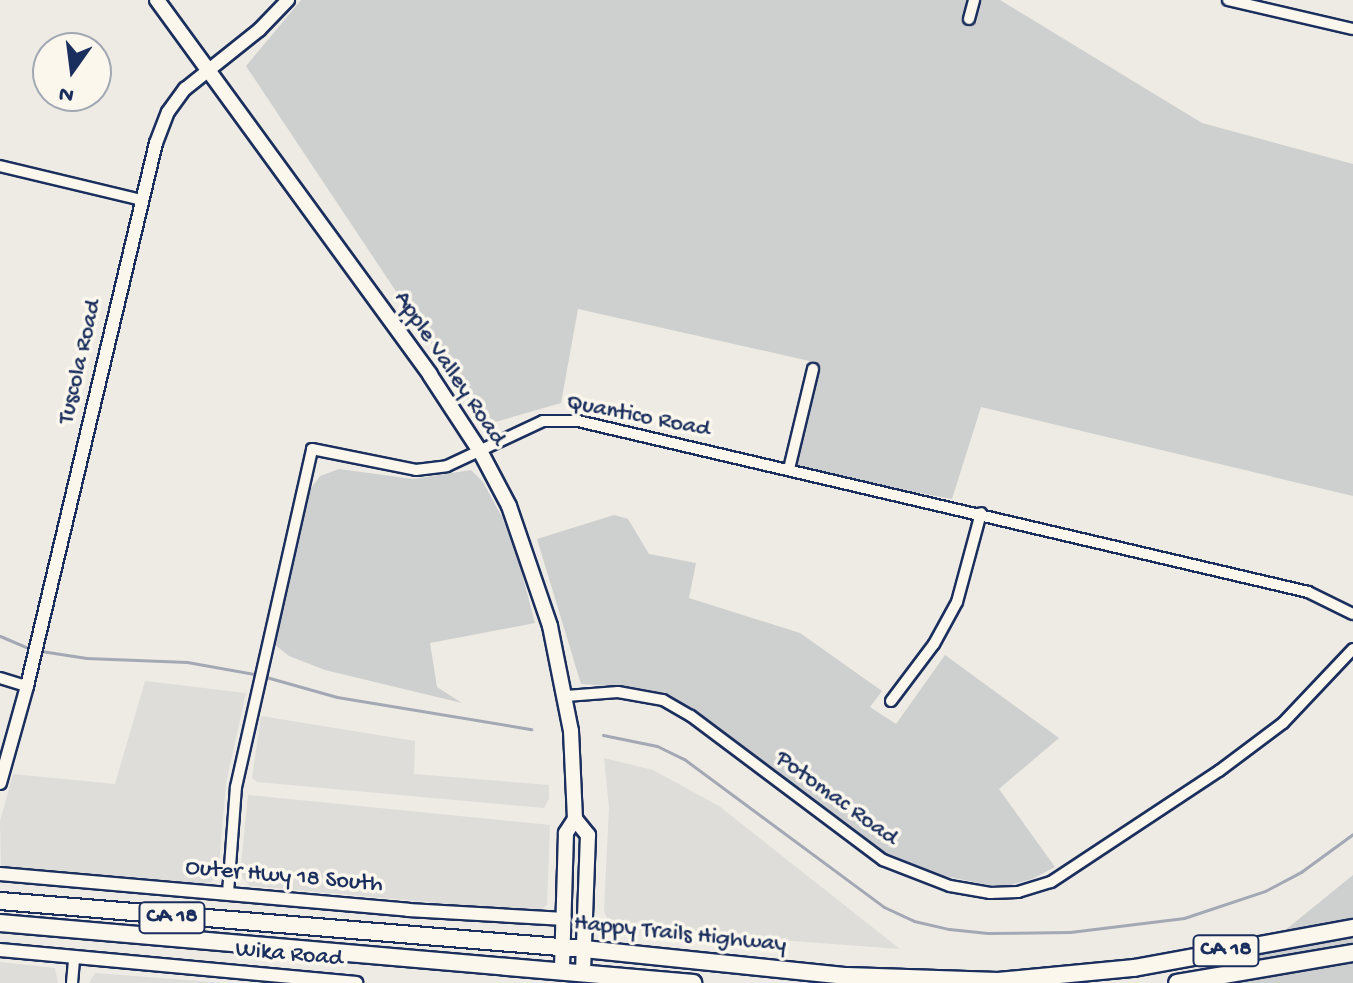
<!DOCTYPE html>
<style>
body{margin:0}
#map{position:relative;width:1353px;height:983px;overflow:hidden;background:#eeebe4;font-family:"Gochi Hand",sans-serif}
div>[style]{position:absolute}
.built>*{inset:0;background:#deddda}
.green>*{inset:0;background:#cecfcf}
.stream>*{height:3px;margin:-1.5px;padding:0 1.5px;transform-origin:1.5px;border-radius:1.5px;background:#a3a8b4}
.roads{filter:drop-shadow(2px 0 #1b2f5e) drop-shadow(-2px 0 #1b2f5e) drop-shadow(0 2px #1b2f5e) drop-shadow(0 -2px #1b2f5e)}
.minor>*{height:10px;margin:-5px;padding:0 5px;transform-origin:5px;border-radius:5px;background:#fbf7ec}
.tertiary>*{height:12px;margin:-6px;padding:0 6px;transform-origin:6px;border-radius:6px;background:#fbf7ec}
.secondary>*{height:14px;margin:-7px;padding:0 7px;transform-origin:7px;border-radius:7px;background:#fbf7ec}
.primary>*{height:16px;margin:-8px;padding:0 8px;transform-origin:8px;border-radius:8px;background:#fbf7ec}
span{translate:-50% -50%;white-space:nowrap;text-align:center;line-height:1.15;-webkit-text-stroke:7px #fbf7ec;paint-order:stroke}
.shield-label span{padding:2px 6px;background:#fbf7ec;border:2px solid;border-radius:6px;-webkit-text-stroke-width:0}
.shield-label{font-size:22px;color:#1b2f5e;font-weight:700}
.street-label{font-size:24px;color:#1b2f5e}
.north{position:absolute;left:32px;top:32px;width:80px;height:80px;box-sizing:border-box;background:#fbf7ec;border:2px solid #a1a7b3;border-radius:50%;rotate:194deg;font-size:22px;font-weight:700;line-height:32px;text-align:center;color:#1b2f5e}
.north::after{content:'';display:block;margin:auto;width:28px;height:36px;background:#1b2f5e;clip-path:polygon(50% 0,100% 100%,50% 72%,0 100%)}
</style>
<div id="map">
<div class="built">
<div style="clip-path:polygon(145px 681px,246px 693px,226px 783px,218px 875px,209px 884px,1px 867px,0 821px,13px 774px,115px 784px)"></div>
<div style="clip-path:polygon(261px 716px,415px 741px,414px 774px,549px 785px,549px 799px,544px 808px,257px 782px,252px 778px)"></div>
<div style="clip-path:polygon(604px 758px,653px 770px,719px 806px,900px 949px,615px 928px,608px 922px,604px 910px,609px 808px)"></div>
<div style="clip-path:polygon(248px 795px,550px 825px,547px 905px,538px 912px,250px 886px,240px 874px)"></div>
<div style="clip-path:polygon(0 962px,55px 968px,58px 983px,0 983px)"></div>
<div style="clip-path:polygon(95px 973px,225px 983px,89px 983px)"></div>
</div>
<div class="green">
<div style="clip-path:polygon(301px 0,1000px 0,1202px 123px,1353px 164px,1353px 496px,981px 407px,952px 499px,789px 469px,814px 362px,578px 309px,561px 403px,485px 425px,246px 66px)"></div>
<div style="clip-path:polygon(339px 469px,413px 479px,471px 470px,483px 482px,502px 517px,520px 566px,535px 623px,430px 643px,437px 687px,462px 703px,325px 670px,289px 656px,270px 641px,309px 491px,320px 476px)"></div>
<div style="clip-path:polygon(614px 515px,628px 519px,649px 554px,696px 563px,689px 598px,800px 633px,882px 691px,870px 707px,896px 724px,945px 655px,1059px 738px,999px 789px,1055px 867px,1032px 879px,1011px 885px,988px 885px,930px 873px,869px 845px,693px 709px,662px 695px,636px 688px,581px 684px,537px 539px)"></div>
<div style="clip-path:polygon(1353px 875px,1353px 983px,1220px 983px)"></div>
</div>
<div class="stream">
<div style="left:0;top:636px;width:36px;rotate:23deg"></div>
<div style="left:41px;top:651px;width:46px;rotate:8.8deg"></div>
<div style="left:86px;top:658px;width:101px;rotate:2.3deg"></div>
<div style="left:187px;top:662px;width:73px;rotate:10.2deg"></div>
<div style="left:259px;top:675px;width:81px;rotate:15.8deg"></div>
<div style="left:337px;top:697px;width:197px;rotate:9.4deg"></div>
<div style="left:603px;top:735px;width:55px;rotate:11.5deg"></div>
<div style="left:657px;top:746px;width:30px;rotate:26deg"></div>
<div style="left:684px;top:759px;width:249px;rotate:36.5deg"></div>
<div style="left:884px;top:907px;width:33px;rotate:25deg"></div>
<div style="left:914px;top:921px;width:36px;rotate:13deg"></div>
<div style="left:949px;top:929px;width:39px;rotate:6deg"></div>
<div style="left:988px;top:933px;width:82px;rotate:-0.7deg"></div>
<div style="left:1070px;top:932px;width:115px;rotate:-7deg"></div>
<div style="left:1184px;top:918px;width:85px;rotate:-18.4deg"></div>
<div style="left:1265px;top:891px;width:41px;rotate:-27.8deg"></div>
<div style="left:1301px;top:872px;width:64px;rotate:-36.2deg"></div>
</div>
<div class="roads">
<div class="minor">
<div style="left:1228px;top:0;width:128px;rotate:13.1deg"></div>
<div style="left:969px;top:19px;width:20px;rotate:-75deg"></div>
<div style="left:0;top:166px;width:146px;rotate:13.5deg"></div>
<div style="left:789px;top:469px;width:103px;rotate:-76.5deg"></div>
<div style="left:0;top:678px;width:28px;rotate:17deg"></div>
<div style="left:566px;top:696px;width:52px;rotate:-4.4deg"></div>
<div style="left:618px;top:692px;width:46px;rotate:10.1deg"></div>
<div style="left:663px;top:700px;width:32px;rotate:30deg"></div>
<div style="left:691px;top:716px;width:240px;rotate:36.9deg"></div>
<div style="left:883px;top:860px;width:72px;rotate:21.2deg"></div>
<div style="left:950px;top:886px;width:41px;rotate:9.9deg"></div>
<div style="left:990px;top:893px;width:28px;rotate:-2deg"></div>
<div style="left:1018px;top:892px;width:34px;rotate:-17deg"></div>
<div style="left:1051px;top:882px;width:201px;rotate:-33.5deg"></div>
<div style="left:1219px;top:771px;width:80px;rotate:-36.9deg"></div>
<div style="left:1283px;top:723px;width:102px;rotate:-46.6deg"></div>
<div style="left:891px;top:701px;width:71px;rotate:-53deg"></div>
<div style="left:934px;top:644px;width:48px;rotate:-61.3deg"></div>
<div style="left:957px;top:602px;width:92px;rotate:-74.9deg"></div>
<div style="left:228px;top:893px;width:106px;rotate:-85.7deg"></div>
<div style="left:236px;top:787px;width:346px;rotate:-77.3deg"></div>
<div style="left:312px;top:449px;width:106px;rotate:11.4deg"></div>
<div style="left:416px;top:470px;width:31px;rotate:-7deg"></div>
<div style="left:447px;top:466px;width:106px;rotate:-25.1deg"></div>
<div style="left:543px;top:421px;width:35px"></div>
<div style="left:578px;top:421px;width:750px;rotate:13.18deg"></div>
<div style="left:1308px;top:592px;width:50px;rotate:26.1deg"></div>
<div style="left:72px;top:983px;width:25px;rotate:-85deg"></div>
</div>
<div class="tertiary">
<div style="left:0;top:783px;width:101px;rotate:-74.4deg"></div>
<div style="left:27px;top:686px;width:558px;rotate:-76.64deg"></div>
<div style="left:156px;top:143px;width:33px;rotate:-69deg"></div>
<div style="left:168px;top:112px;width:29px;rotate:-54deg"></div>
<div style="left:185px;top:89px;width:95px;rotate:-38.6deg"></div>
<div style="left:259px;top:30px;width:42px;rotate:-46deg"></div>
<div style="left:0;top:874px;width:410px;rotate:5deg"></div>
<div style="left:408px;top:910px;width:157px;rotate:3.3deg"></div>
<div style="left:0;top:950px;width:358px;rotate:5.3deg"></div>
</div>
<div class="secondary">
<div style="left:157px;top:0;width:464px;rotate:53.9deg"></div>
<div style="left:430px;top:375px;width:91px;rotate:56.7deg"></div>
<div style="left:480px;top:451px;width:62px;rotate:62.2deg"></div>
<div style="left:509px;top:506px;width:127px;rotate:71.1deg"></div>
<div style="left:550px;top:626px;width:107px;rotate:78.7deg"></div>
<div style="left:571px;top:731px;width:88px;rotate:87.4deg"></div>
<div style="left:575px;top:819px;width:17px;rotate:123deg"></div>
<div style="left:566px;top:833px;width:137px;rotate:91.7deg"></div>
<div style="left:575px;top:819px;width:21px;rotate:51deg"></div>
<div style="left:588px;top:835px;width:137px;rotate:92.1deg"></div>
</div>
<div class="primary">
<div style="left:0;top:901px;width:586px;rotate:4.7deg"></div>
<div style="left:584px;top:949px;width:264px;rotate:5.9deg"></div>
<div style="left:847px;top:976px;width:151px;rotate:1.9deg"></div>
<div style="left:998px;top:981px;width:137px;rotate:-5.5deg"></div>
<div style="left:1134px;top:968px;width:223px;rotate:-10.4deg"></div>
<div style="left:0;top:923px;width:696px;rotate:4.95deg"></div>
<div style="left:1177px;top:983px;width:179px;rotate:-9.7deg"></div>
</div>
</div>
<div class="shield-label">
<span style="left:172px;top:918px">CA 18</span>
<span style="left:1226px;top:951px">CA 18</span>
</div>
<div class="street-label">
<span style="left:81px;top:362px;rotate:-77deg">Tuscola Road</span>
<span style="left:449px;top:369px;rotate:56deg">Apple Valley Road</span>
<span style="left:638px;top:417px;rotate:11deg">Quantico Road</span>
<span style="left:836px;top:799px;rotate:36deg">Potomac Road</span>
<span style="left:284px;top:877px;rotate:5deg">Outer Hwy 18 South</span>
<span style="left:680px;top:935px;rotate:6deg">Happy Trails Highway</span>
<span style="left:289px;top:955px;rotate:5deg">Wika Road</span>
</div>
<div class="north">N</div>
</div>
